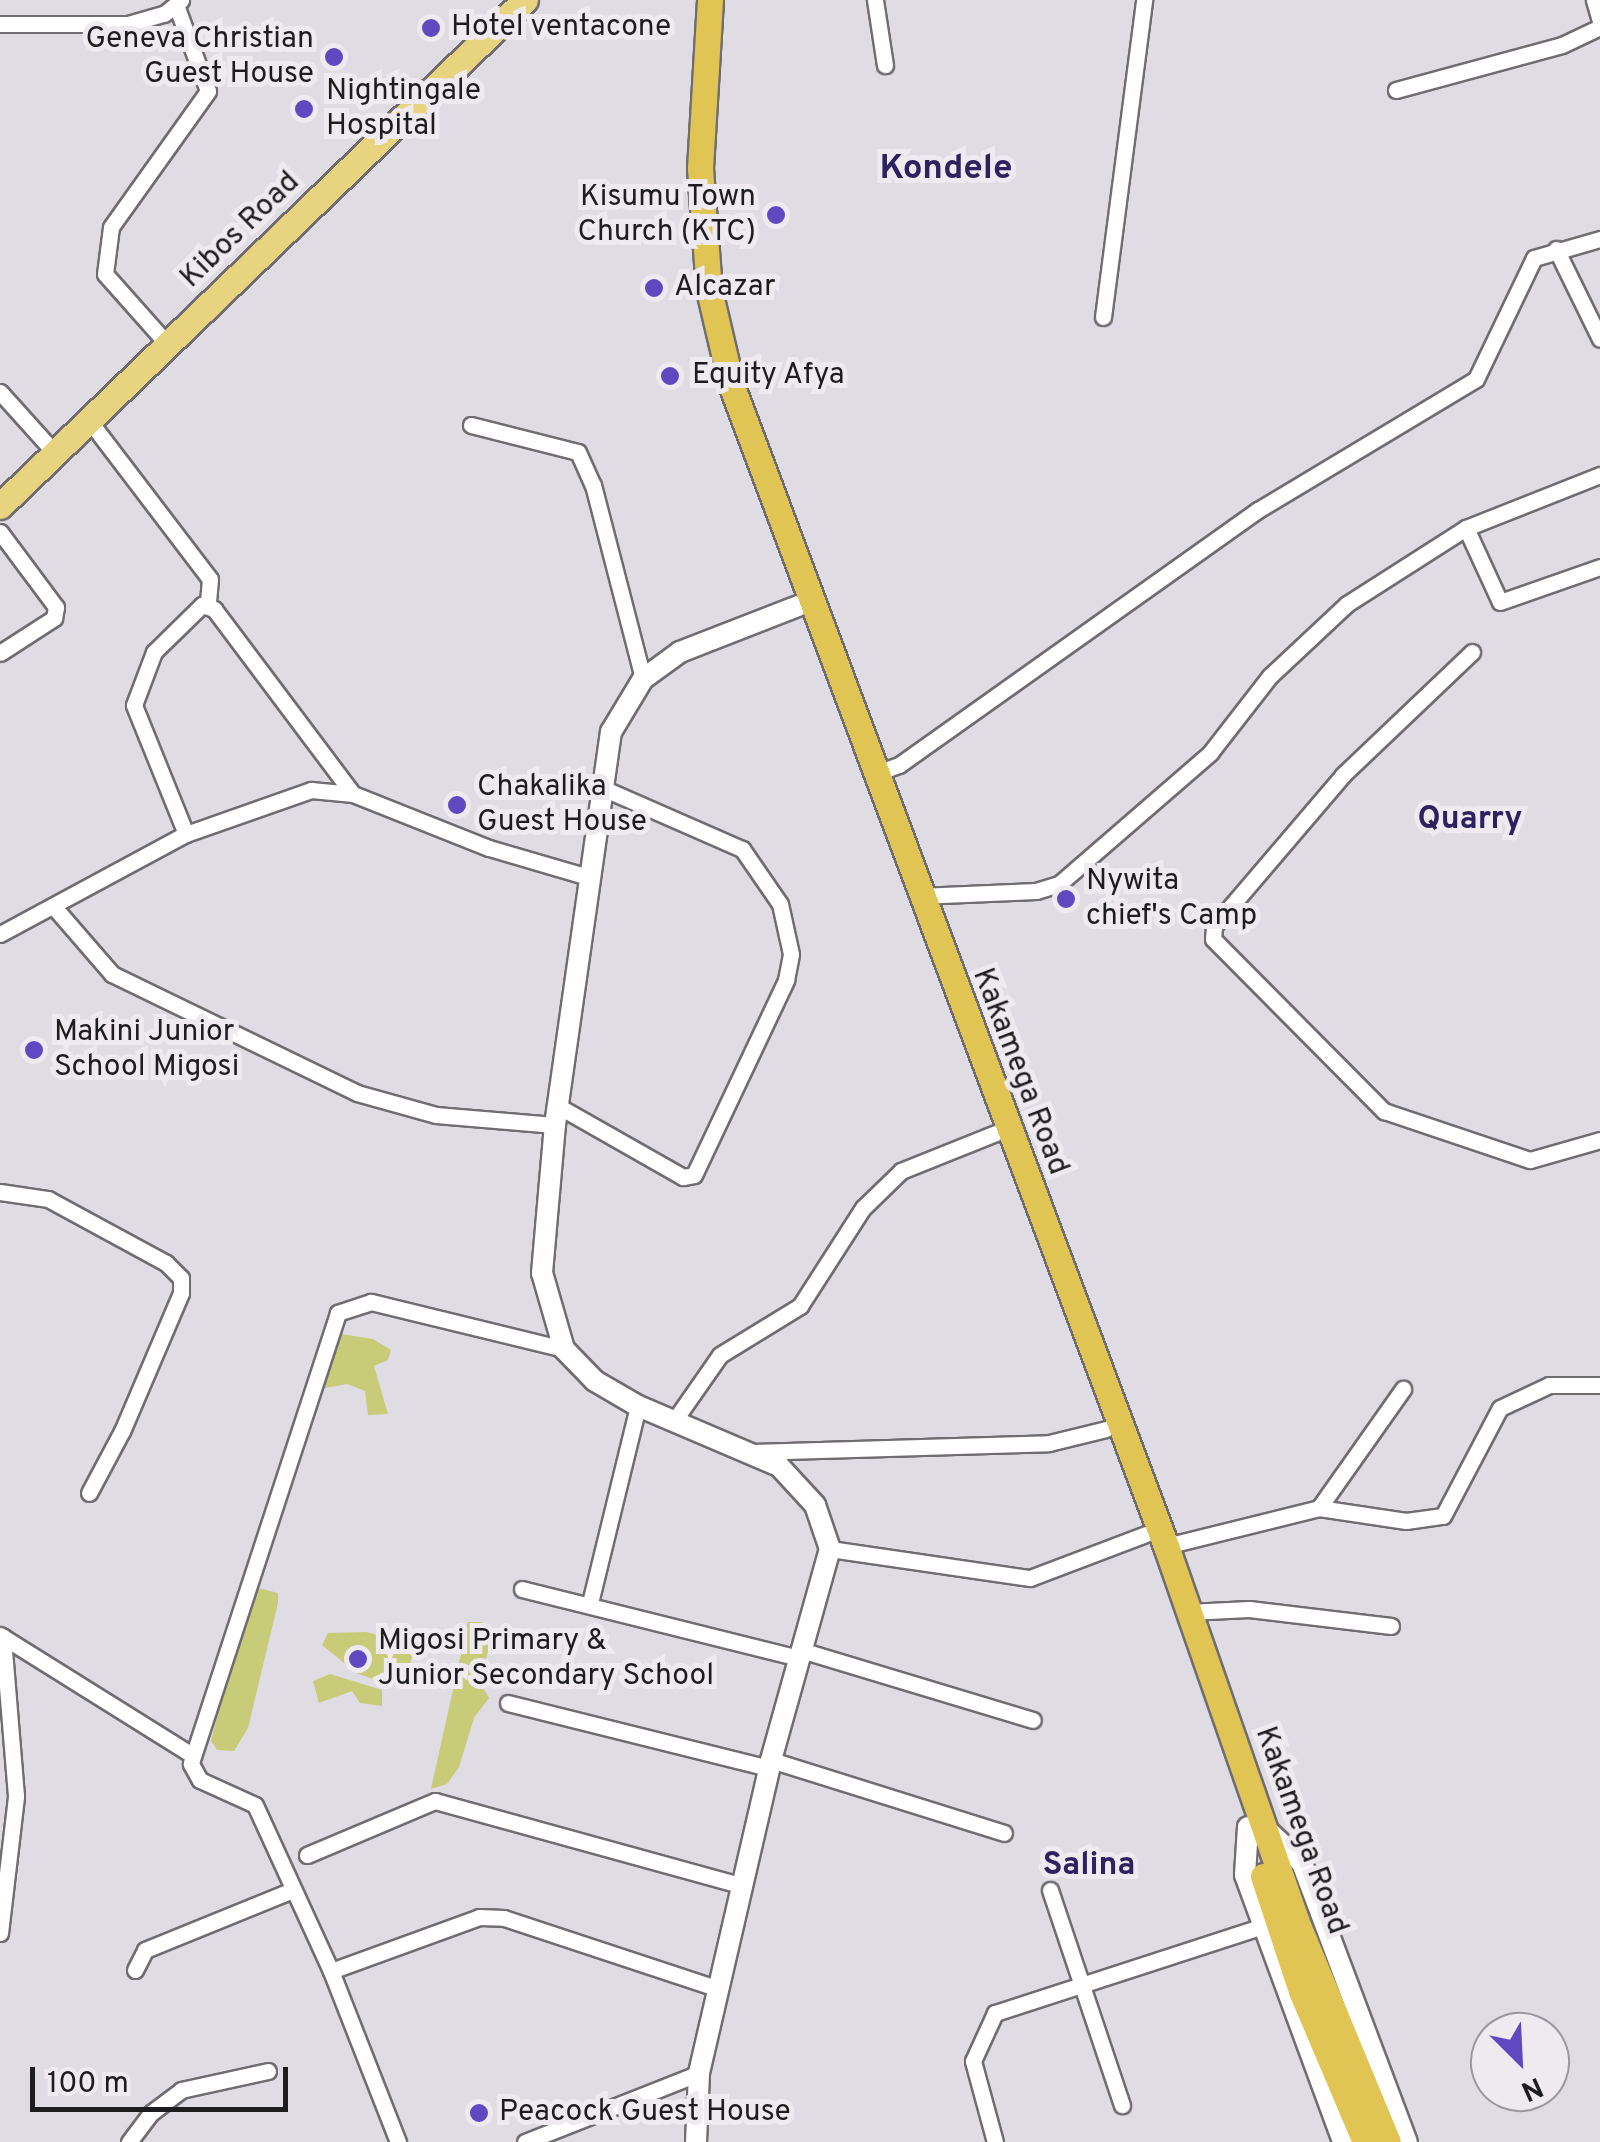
<!DOCTYPE html>
<style>
body{margin:0}
#map{position:relative;width:1600px;height:2142px;overflow:hidden;background:#e0dce3;font-family:Overpass,sans-serif}
div>[style]{position:absolute}
.green>*{inset:0;background:#c8cb78}
.roads{filter:drop-shadow(2px 0 #706c72) drop-shadow(-2px 0 #706c72) drop-shadow(0 2px #706c72) drop-shadow(0 -2px #706c72)}
.minor>*{height:15px;margin:-7.5px;padding:0 7.5px;transform-origin:7.5px;border-radius:7.5px;background:#fff}
.tertiary>*{height:20px;margin:-10px;padding:0 10px;transform-origin:10px;border-radius:10px;background:#fff}
.primary>*{height:25px;margin:-12.5px;padding:0 12.5px;transform-origin:12.5px;border-radius:12.5px;background:#e8d37f}
.trunk>*{height:25px;margin:-12.5px;padding:0 12.5px;transform-origin:12.5px;border-radius:12.5px;background:#e0c454}
.dots>*{width:28px;height:28px;translate:-50% -50%;box-sizing:border-box;border:5px solid #eeeaf0;border-radius:50%}
span{translate:-50% -50%;white-space:nowrap;text-align:center;line-height:1.15;-webkit-text-stroke:10px #eeeaf0;paint-order:stroke}
.poi-label{font-size:30px;color:#1d1c1e}
.left{translate:0 -50%;text-align:left}
.right{translate:-100% -50%;text-align:right}
.street-label{font-size:30px;color:#1d1c1e}
.neighbourhood-label{font-size:32px;color:#2c235e;font-weight:700}
.quarter-label{font-size:35px;color:#2c235e;font-weight:700}
.north{position:absolute;left:1470px;top:2012px;width:100px;height:100px;box-sizing:border-box;background:#eeeaf0;border:2px solid #9a989c;border-radius:50%;rotate:156deg;font-size:28px;font-weight:700;line-height:40px;text-align:center;color:#1d1c1e}
.north::after{content:'';display:block;margin:auto;width:35px;height:45px;background:#5f49c1;clip-path:polygon(50% 0,100% 100%,50% 72%,0 100%)}
.scale{position:absolute;left:30px;top:2067px;width:258px;height:45px;box-sizing:border-box;border:5px solid #1d1c1e;border-top:0;padding-left:12px;font-size:30px;line-height:35px;white-space:nowrap;color:#1d1c1e;-webkit-text-stroke:8px #eeeaf0;paint-order:stroke}
</style>
<div id="map">
<div class="green">
<div style="clip-path:polygon(341px 1334px,373px 1339px,391px 1350px,388px 1360px,374px 1366px,388px 1414px,368px 1415px,365px 1391px,347px 1384px,320px 1389px)"></div>
<div style="clip-path:polygon(250px 1586px,278px 1593px,278px 1603px,248px 1728px,234px 1751px,217px 1750px,211px 1741px)"></div>
<div style="clip-path:polygon(468px 1622px,482px 1622px,492px 1636px,480px 1682px,489px 1698px,474px 1718px,459px 1767px,447px 1784px,431px 1789px)"></div>
<div style="clip-path:polygon(366px 1632px,401px 1641px,413px 1654px,402px 1689px,356px 1673px,322px 1645px,328px 1633px)"></div>
<div style="clip-path:polygon(330px 1674px,382px 1690px,382px 1706px,360px 1703px,352px 1691px,319px 1703px,313px 1681px)"></div>
</div>
<div class="roads">
<div class="minor">
<div style="left:875px;top:0;width:66px;rotate:81.3deg"></div>
<div style="left:1594px;top:0;width:22px;rotate:74deg"></div>
<div style="left:0;top:24px;width:128px"></div>
<div style="left:128px;top:24px;width:37px;rotate:-16deg"></div>
<div style="left:164px;top:14px;width:22px;rotate:-39deg"></div>
<div style="left:1396px;top:90px;width:172px;rotate:-15.2deg"></div>
<div style="left:1562px;top:45px;width:42px;rotate:-25.3deg"></div>
<div style="left:1556px;top:249px;width:100px;rotate:63.9deg"></div>
<div style="left:1103px;top:317px;width:320px;rotate:-82.6deg"></div>
<div style="left:169px;top:346px;width:96px;rotate:-131.6deg"></div>
<div style="left:105px;top:274px;width:47px;rotate:-82.7deg"></div>
<div style="left:111px;top:227px;width:167px;rotate:-54.5deg"></div>
<div style="left:208px;top:91px;width:92px;rotate:-110.4deg"></div>
<div style="left:0;top:392px;width:81px;rotate:48deg"></div>
<div style="left:88px;top:419px;width:201px;rotate:52.7deg"></div>
<div style="left:210px;top:579px;width:25px;rotate:95deg"></div>
<div style="left:471px;top:425px;width:110px;rotate:14.2deg"></div>
<div style="left:578px;top:452px;width:36px;rotate:66deg"></div>
<div style="left:593px;top:485px;width:200px;rotate:75.5deg"></div>
<div style="left:1466px;top:528px;width:81px;rotate:65.3deg"></div>
<div style="left:1500px;top:602px;width:106px;rotate:-19.3deg"></div>
<div style="left:0;top:532px;width:94px;rotate:53.3deg"></div>
<div style="left:56px;top:607px;width:11px;rotate:100deg"></div>
<div style="left:54px;top:618px;width:64px;rotate:147.1deg"></div>
<div style="left:1472px;top:652px;width:178px;rotate:136.4deg"></div>
<div style="left:1343px;top:775px;width:199px;rotate:130.5deg"></div>
<div style="left:1214px;top:926px;width:13px;rotate:94deg"></div>
<div style="left:1213px;top:939px;width:243px;rotate:45.2deg"></div>
<div style="left:1384px;top:1111px;width:154px;rotate:18.6deg"></div>
<div style="left:1530px;top:1160px;width:73px;rotate:-15.9deg"></div>
<div style="left:874px;top:774px;width:27px;rotate:-20deg"></div>
<div style="left:899px;top:765px;width:440px;rotate:-35.4deg"></div>
<div style="left:1258px;top:510px;width:254px;rotate:-31deg"></div>
<div style="left:1476px;top:379px;width:134px;rotate:-64.4deg"></div>
<div style="left:1534px;top:258px;width:69px;rotate:-16.1deg"></div>
<div style="left:186px;top:834px;width:139px;rotate:-112deg"></div>
<div style="left:134px;top:705px;width:57px;rotate:-69.3deg"></div>
<div style="left:154px;top:652px;width:67px;rotate:-44.4deg"></div>
<div style="left:202px;top:605px;width:13px;rotate:18deg"></div>
<div style="left:214px;top:609px;width:231px;rotate:53.1deg"></div>
<div style="left:919px;top:896px;width:117px;rotate:-2.4deg"></div>
<div style="left:1036px;top:891px;width:24px;rotate:-17deg"></div>
<div style="left:1059px;top:884px;width:200px;rotate:-40.9deg"></div>
<div style="left:1210px;top:753px;width:98px;rotate:-52.1deg"></div>
<div style="left:1270px;top:676px;width:105px;rotate:-43.1deg"></div>
<div style="left:1347px;top:604px;width:141px;rotate:-32.6deg"></div>
<div style="left:1466px;top:528px;width:144px;rotate:-21.6deg"></div>
<div style="left:54px;top:907px;width:89px;rotate:49.1deg"></div>
<div style="left:112px;top:974px;width:272px;rotate:25.9deg"></div>
<div style="left:357px;top:1093px;width:82px;rotate:15.6deg"></div>
<div style="left:436px;top:1115px;width:119px;rotate:4.8deg"></div>
<div style="left:0;top:934px;width:211px;rotate:-28.3deg"></div>
<div style="left:186px;top:834px;width:133px;rotate:-19.4deg"></div>
<div style="left:311px;top:790px;width:42px;rotate:5.4deg"></div>
<div style="left:353px;top:794px;width:146px;rotate:21.7deg"></div>
<div style="left:489px;top:848px;width:103px;rotate:16.3deg"></div>
<div style="left:558px;top:1106px;width:144px;rotate:29.6deg"></div>
<div style="left:683px;top:1177px;width:11px;rotate:-10deg"></div>
<div style="left:694px;top:1175px;width:216px;rotate:-64.7deg"></div>
<div style="left:786px;top:980px;width:26px;rotate:-79deg"></div>
<div style="left:791px;top:954px;width:51px;rotate:-102.4deg"></div>
<div style="left:780px;top:904px;width:67px;rotate:-124.6deg"></div>
<div style="left:742px;top:849px;width:155px;rotate:-156.4deg"></div>
<div style="left:0;top:1192px;width:49px;rotate:8.3deg"></div>
<div style="left:48px;top:1199px;width:134px;rotate:28.5deg"></div>
<div style="left:166px;top:1263px;width:21px;rotate:45deg"></div>
<div style="left:181px;top:1278px;width:15px;rotate:90deg"></div>
<div style="left:181px;top:1293px;width:150px;rotate:113.1deg"></div>
<div style="left:122px;top:1431px;width:70px;rotate:118deg"></div>
<div style="left:564px;top:1349px;width:199px;rotate:-166.3deg"></div>
<div style="left:371px;top:1302px;width:35px;rotate:162deg"></div>
<div style="left:338px;top:1313px;width:474px;rotate:108.1deg"></div>
<div style="left:191px;top:1764px;width:18px;rotate:61deg"></div>
<div style="left:200px;top:1780px;width:60px;rotate:24.4deg"></div>
<div style="left:255px;top:1805px;width:183px;rotate:65.4deg"></div>
<div style="left:331px;top:1971px;width:158px;rotate:-20deg"></div>
<div style="left:479px;top:1917px;width:25px;rotate:2deg"></div>
<div style="left:504px;top:1918px;width:226px;rotate:18.3deg"></div>
<div style="left:674px;top:1421px;width:80px;rotate:-55.1deg"></div>
<div style="left:720px;top:1355px;width:94px;rotate:-31.5deg"></div>
<div style="left:800px;top:1306px;width:117px;rotate:-57.3deg"></div>
<div style="left:863px;top:1208px;width:53px;rotate:-44.2deg"></div>
<div style="left:901px;top:1171px;width:102px;rotate:-21.8deg"></div>
<div style="left:752px;top:1452px;width:297px;rotate:-1.7deg"></div>
<div style="left:1049px;top:1443px;width:59px;rotate:-13.8deg"></div>
<div style="left:1319px;top:1508px;width:146px;rotate:-54.8deg"></div>
<div style="left:1166px;top:1546px;width:158px;rotate:-13.9deg"></div>
<div style="left:1319px;top:1508px;width:88px;rotate:8.5deg"></div>
<div style="left:1406px;top:1521px;width:37px;rotate:-8deg"></div>
<div style="left:1443px;top:1516px;width:122px;rotate:-62.2deg"></div>
<div style="left:1500px;top:1408px;width:54px;rotate:-25.1deg"></div>
<div style="left:1549px;top:1385px;width:51px"></div>
<div style="left:830px;top:1549px;width:202px;rotate:8.3deg"></div>
<div style="left:1030px;top:1578px;width:124px;rotate:-20.8deg"></div>
<div style="left:522px;top:1589px;width:285px;rotate:14deg"></div>
<div style="left:590px;top:1603px;width:203px;rotate:-76.3deg"></div>
<div style="left:1188px;top:1612px;width:61px;rotate:-2.8deg"></div>
<div style="left:1249px;top:1609px;width:143px;rotate:6.8deg"></div>
<div style="left:0;top:1635px;width:226px;rotate:32deg"></div>
<div style="left:801px;top:1650px;width:242px;rotate:16.8deg"></div>
<div style="left:508px;top:1703px;width:269px;rotate:14deg"></div>
<div style="left:771px;top:1760px;width:244px;rotate:17.4deg"></div>
<div style="left:307px;top:1855px;width:139px;rotate:-22.9deg"></div>
<div style="left:435px;top:1801px;width:317px;rotate:15.4deg"></div>
<div style="left:1050px;top:1890px;width:227px;rotate:71.5deg"></div>
<div style="left:0;top:1933px;width:138px;rotate:-83.3deg"></div>
<div style="left:16px;top:1796px;width:160px;rotate:-94.7deg"></div>
<div style="left:135px;top:1970px;width:22px;rotate:-63deg"></div>
<div style="left:145px;top:1950px;width:160px;rotate:-22.1deg"></div>
<div style="left:331px;top:1971px;width:184px;rotate:68.6deg"></div>
<div style="left:129px;top:2142px;width:36px;rotate:-53deg"></div>
<div style="left:151px;top:2113px;width:38px;rotate:-37deg"></div>
<div style="left:181px;top:2090px;width:89px;rotate:-12.3deg"></div>
<div style="left:525px;top:2142px;width:187px;rotate:-21.6deg"></div>
<div style="left:995px;top:2142px;width:84px;rotate:-105.2deg"></div>
<div style="left:973px;top:2061px;width:53px;rotate:-65.4deg"></div>
<div style="left:995px;top:2013px;width:282px;rotate:-18deg"></div>
</div>
<div class="tertiary">
<div style="left:1248px;top:1827px;width:48px;rotate:93.6deg"></div>
<div style="left:1245px;top:1875px;width:284px;rotate:69.8deg"></div>
<div style="left:1266px;top:1829px;width:50px;rotate:43.4deg"></div>
<div style="left:1302px;top:1863px;width:298px;rotate:69.4deg"></div>
<div style="left:696px;top:2142px;width:69px;rotate:-87.5deg"></div>
<div style="left:699px;top:2073px;width:321px;rotate:-77deg"></div>
<div style="left:771px;top:1760px;width:219px;rotate:-74.4deg"></div>
<div style="left:830px;top:1549px;width:46px;rotate:-108.8deg"></div>
<div style="left:815px;top:1505px;width:53px;rotate:-132.7deg"></div>
<div style="left:779px;top:1466px;width:153px;rotate:-156.9deg"></div>
<div style="left:638px;top:1406px;width:50px;rotate:-149.8deg"></div>
<div style="left:595px;top:1381px;width:45px;rotate:-134.1deg"></div>
<div style="left:564px;top:1349px;width:79px;rotate:-106.1deg"></div>
<div style="left:542px;top:1273px;width:149px;rotate:-85deg"></div>
<div style="left:555px;top:1125px;width:397px;rotate:-81.9deg"></div>
<div style="left:611px;top:732px;width:62px;rotate:-58.9deg"></div>
<div style="left:643px;top:679px;width:46px;rotate:-36.1deg"></div>
<div style="left:680px;top:652px;width:127px;rotate:-21.3deg"></div>
</div>
<div class="primary">
<div style="left:0;top:506px;width:729px;rotate:-43.94deg"></div>
</div>
<div class="trunk">
<div style="left:710px;top:0;width:168px;rotate:93.4deg"></div>
<div style="left:700px;top:168px;width:122px;rotate:85.8deg"></div>
<div style="left:709px;top:290px;width:97px;rotate:76.8deg"></div>
<div style="left:731px;top:384px;width:1241px;rotate:69.48deg"></div>
<div style="left:1166px;top:1546px;width:396px;rotate:70.8deg"></div>
<div style="left:1296px;top:1920px;width:240px;rotate:67.5deg"></div>
<div style="left:1263px;top:1876px;width:121px;rotate:71.7deg"></div>
<div style="left:1301px;top:1991px;width:164px;rotate:67deg"></div>
</div>
</div>
<div class="dots">
<div style="left:431px;top:28px;background:#5f49c1"></div>
<div style="left:334px;top:57px;background:#5f49c1"></div>
<div style="left:304px;top:109px;background:#5f49c1"></div>
<div style="left:776px;top:215px;background:#5f49c1"></div>
<div style="left:654px;top:288px;background:#5f49c1"></div>
<div style="left:670px;top:376px;background:#5f49c1"></div>
<div style="left:457px;top:805px;background:#5f49c1"></div>
<div style="left:1066px;top:899px;background:#5f49c1"></div>
<div style="left:34px;top:1050px;background:#5f49c1"></div>
<div style="left:358px;top:1659px;background:#5f49c1"></div>
<div style="left:479px;top:2113px;background:#5f49c1"></div>
</div>
<div class="poi-label">
<span class="left" style="left:451px;top:28px">Hotel ventacone</span>
<span class="right" style="left:314px;top:57px">Geneva Christian<br>Guest House</span>
<span class="left" style="left:326px;top:109px">Nightingale<br>Hospital</span>
<span class="right" style="left:756px;top:215px">Kisumu Town<br>Church (KTC)</span>
<span class="left" style="left:674px;top:288px">Alcazar</span>
<span class="left" style="left:692px;top:376px">Equity Afya</span>
<span class="left" style="left:477px;top:805px">Chakalika<br>Guest House</span>
<span class="left" style="left:1086px;top:899px">Nywita<br>chief's Camp</span>
<span class="left" style="left:54px;top:1050px">Makini Junior<br>School Migosi</span>
<span class="left" style="left:378px;top:1659px">Migosi Primary &amp;<br>Junior Secondary School</span>
<span class="left" style="left:499px;top:2113px">Peacock Guest House</span>
</div>
<div class="street-label">
<span style="left:241px;top:231px;rotate:-44deg">Kibos Road</span>
<span style="left:1019px;top:1072px;rotate:69deg">Kakamega Road</span>
<span style="left:1300px;top:1831px;rotate:70deg">Kakamega Road</span>
</div>
<div class="neighbourhood-label">
<span style="left:1470px;top:820px">Quarry</span>
<span style="left:1089px;top:1866px">Salina</span>
</div>
<div class="quarter-label">
<span style="left:946px;top:169px">Kondele</span>
</div>
<div class="north">N</div>
<div class="scale">100 m</div>
</div>
